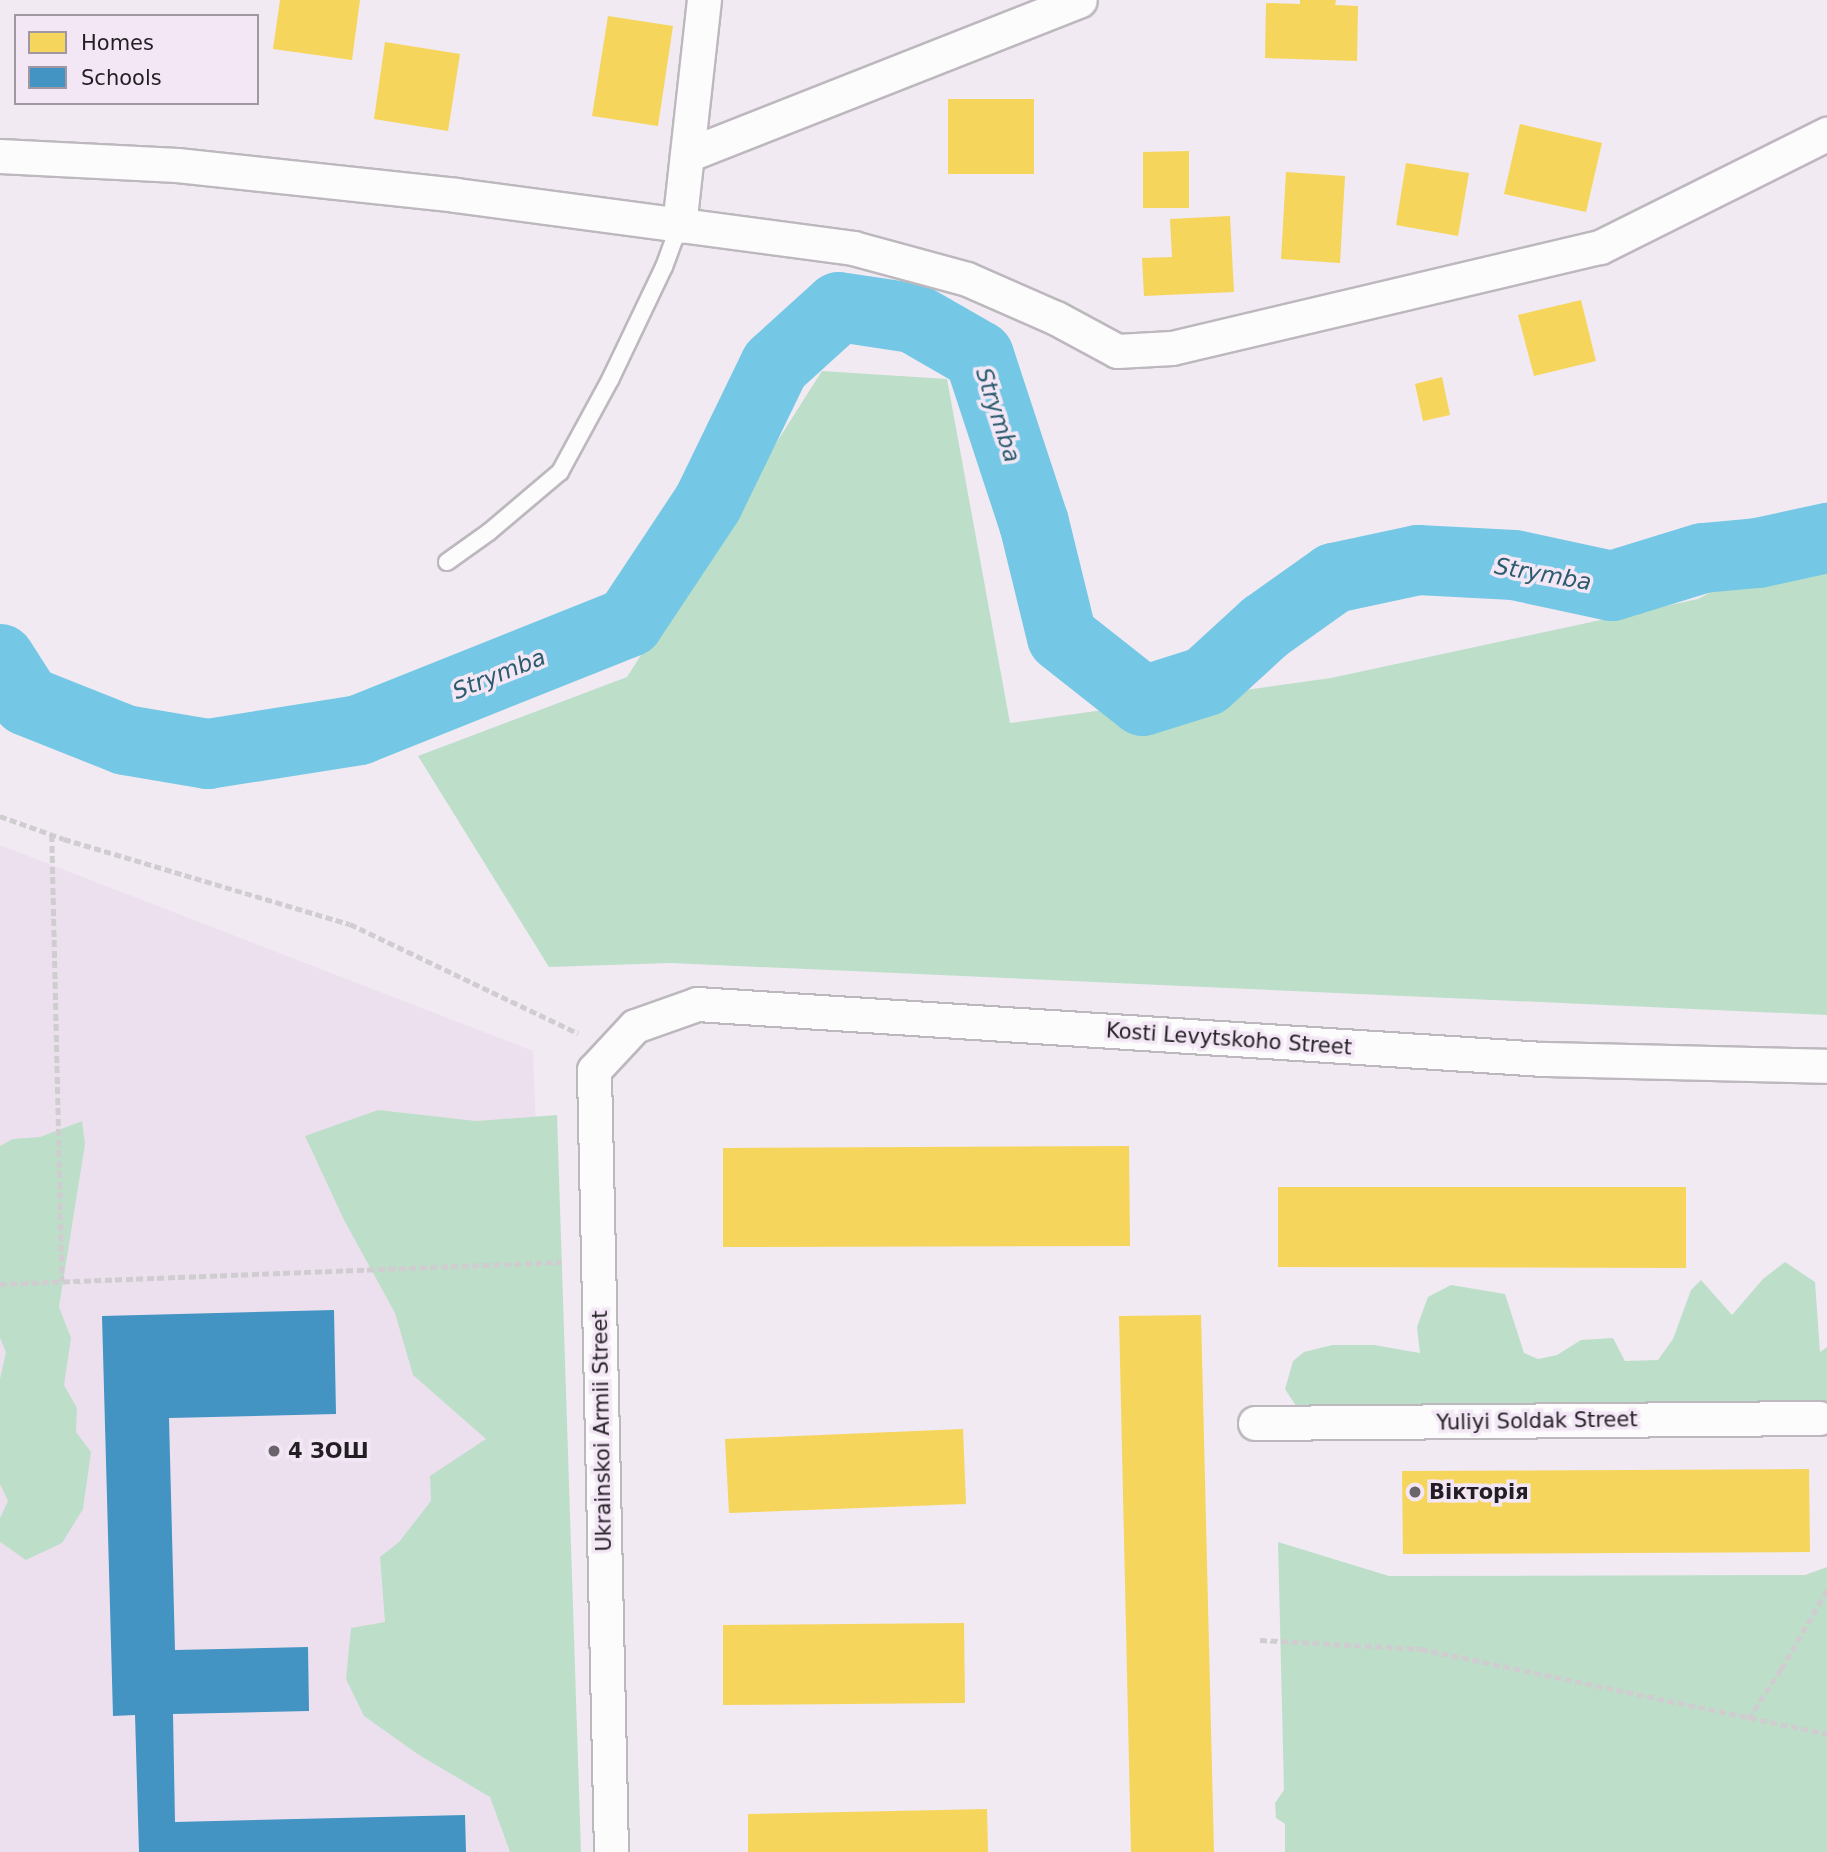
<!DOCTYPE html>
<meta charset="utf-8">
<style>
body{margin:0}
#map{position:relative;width:1827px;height:1852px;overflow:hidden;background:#f1eaf2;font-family:"DejaVu Sans",sans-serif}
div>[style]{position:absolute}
.built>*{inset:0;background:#ece0ef}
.green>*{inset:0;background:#bddfc9}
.homes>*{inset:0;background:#f6d55c}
.schools>*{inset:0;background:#4393c3}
.river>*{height:70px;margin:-35px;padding:0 35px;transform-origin:35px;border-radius:35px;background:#74c8e5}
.path>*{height:4.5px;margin-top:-2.25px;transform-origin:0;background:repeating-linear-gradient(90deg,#cfcdd0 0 7px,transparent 0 10.5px)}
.roads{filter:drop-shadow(2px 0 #bdb8be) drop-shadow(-2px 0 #bdb8be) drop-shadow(0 2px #bdb8be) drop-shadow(0 -2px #bdb8be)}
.lane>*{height:16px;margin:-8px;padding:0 8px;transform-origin:8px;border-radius:8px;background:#fdfcfd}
.street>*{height:33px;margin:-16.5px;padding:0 16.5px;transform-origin:16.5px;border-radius:16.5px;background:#fdfcfd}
.dots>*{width:19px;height:19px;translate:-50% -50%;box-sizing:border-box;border:4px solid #f3e7f6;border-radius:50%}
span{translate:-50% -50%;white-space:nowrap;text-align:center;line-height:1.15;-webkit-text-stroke:7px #f3e7f6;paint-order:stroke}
.street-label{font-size:21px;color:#221e23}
.poi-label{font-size:21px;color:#221e23;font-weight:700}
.left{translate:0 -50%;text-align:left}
.water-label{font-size:23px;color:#2b5c6d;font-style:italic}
.legend{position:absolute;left:14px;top:14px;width:245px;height:91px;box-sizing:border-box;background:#f3e7f6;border:2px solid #9f97a2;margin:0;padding:9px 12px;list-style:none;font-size:21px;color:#221e23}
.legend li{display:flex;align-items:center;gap:14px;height:35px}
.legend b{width:35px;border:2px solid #9f97a2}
</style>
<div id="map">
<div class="built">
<div style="clip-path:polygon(0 845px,533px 1051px,563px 1852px,0 1852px)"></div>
</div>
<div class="green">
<div style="clip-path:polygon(822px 371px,947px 379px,1010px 723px,1331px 678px,1698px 599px,1827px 529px,1827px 1015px,671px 963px,549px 967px,418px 756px,627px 677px)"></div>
<div style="clip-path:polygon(378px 1110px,476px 1121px,557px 1115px,581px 1852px,510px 1852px,490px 1797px,419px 1755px,364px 1716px,346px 1679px,351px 1628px,385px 1622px,380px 1557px,399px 1542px,431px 1501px,430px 1476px,486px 1439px,413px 1375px,395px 1313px,344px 1220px,305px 1136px)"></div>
<div style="clip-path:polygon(82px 1121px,85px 1144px,59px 1307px,71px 1338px,64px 1385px,77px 1408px,76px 1432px,91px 1452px,83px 1509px,62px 1543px,26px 1560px,0 1542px,0 1518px,8px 1501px,0 1484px,0 1379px,6px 1352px,0 1338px,0 1146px,13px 1139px,40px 1137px)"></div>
<div style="clip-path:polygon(1785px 1262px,1815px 1282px,1820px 1352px,1827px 1347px,1827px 1418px,1298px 1409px,1285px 1389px,1293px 1361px,1304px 1352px,1332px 1345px,1374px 1345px,1420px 1353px,1417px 1327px,1428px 1297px,1451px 1285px,1505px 1294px,1524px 1353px,1538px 1359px,1557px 1355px,1581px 1340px,1613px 1338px,1625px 1361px,1658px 1360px,1673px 1339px,1691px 1290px,1701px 1280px,1732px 1315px,1763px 1279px)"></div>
<div style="clip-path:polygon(1278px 1542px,1389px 1576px,1805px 1575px,1827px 1567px,1827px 1852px,1285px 1852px,1285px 1824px,1276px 1818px,1275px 1803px,1284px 1790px)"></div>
</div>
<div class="homes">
<div style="clip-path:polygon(280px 0,360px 0,352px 60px,273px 49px)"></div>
<div style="clip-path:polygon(1300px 0,1336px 0,1335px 5px,1358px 6px,1357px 61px,1265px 58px,1266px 3px,1300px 4px)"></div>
<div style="clip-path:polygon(608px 16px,673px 26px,658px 126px,592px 116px)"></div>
<div style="clip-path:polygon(385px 42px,460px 54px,448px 131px,374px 119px)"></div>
<div style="clip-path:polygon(948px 99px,1034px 99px,1034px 174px,948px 174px)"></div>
<div style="clip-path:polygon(1520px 124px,1602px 143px,1586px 212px,1504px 194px)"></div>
<div style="clip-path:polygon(1189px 151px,1189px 208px,1143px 208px,1143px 152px)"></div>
<div style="clip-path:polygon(1406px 163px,1469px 173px,1458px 236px,1396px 225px)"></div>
<div style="clip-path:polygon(1286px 172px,1345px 176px,1340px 263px,1281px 259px)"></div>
<div style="clip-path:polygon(1230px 216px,1234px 292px,1144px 296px,1142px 258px,1172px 257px,1170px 219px)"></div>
<div style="clip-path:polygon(1581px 300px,1596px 361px,1534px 376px,1518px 315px)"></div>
<div style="clip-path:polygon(1442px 377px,1450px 415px,1423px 421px,1415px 384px)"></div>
<div style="clip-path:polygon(1129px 1146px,1130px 1246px,723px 1247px,723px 1148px)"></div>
<div style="clip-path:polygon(1278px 1187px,1686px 1187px,1686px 1268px,1278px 1267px)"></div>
<div style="clip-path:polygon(1201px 1315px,1214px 1852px,1131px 1852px,1119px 1316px)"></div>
<div style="clip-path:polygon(963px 1429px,966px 1504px,729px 1513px,725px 1439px)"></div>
<div style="clip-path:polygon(1809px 1469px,1810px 1552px,1403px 1554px,1402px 1471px)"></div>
<div style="clip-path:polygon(964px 1623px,965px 1703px,723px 1705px,723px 1625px)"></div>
<div style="clip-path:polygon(987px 1809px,988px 1852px,748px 1852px,748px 1814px)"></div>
</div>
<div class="schools">
<div style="clip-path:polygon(334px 1310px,336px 1414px,169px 1418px,175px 1650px,308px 1647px,309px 1711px,173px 1714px,175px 1822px,465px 1815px,466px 1852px,139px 1852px,135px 1715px,113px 1716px,102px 1316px)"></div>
</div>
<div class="river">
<div style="left:0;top:659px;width:50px;rotate:57.3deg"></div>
<div style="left:27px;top:701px;width:105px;rotate:21.7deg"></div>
<div style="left:125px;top:740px;width:84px;rotate:9.6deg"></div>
<div style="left:208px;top:754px;width:153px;rotate:-9deg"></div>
<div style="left:359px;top:730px;width:291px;rotate:-21.8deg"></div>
<div style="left:629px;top:622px;width:143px;rotate:-56.4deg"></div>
<div style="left:708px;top:503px;width:153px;rotate:-64.1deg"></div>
<div style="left:775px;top:365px;width:86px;rotate:-42.2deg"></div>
<div style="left:839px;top:307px;width:75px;rotate:8.5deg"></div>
<div style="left:913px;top:318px;width:76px;rotate:29.9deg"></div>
<div style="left:979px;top:356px;width:176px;rotate:71.8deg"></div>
<div style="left:1034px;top:523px;width:117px;rotate:76.2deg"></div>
<div style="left:1062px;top:637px;width:103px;rotate:38.3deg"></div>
<div style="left:1143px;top:701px;width:66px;rotate:-17.6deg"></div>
<div style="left:1206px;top:681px;width:80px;rotate:-42.5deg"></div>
<div style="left:1265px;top:627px;width:85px;rotate:-35.4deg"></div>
<div style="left:1334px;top:578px;width:86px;rotate:-12.1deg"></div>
<div style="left:1418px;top:560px;width:96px;rotate:3deg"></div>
<div style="left:1514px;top:565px;width:100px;rotate:12.1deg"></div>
<div style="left:1612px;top:586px;width:95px;rotate:-17.1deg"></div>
<div style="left:1703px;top:558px;width:55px;rotate:-5.2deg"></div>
<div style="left:1758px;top:553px;width:71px;rotate:-12.3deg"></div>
</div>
<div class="path">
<div style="left:0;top:816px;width:68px;rotate:19.8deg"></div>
<div style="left:64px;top:839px;width:298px;rotate:16.6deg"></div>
<div style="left:350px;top:924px;width:253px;rotate:25.6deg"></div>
<div style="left:52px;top:835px;width:446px;rotate:88.7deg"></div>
<div style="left:0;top:1284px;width:562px;rotate:-2.24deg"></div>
<div style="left:1260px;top:1640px;width:161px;rotate:3.2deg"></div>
<div style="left:1421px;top:1649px;width:415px;rotate:11.8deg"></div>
<div style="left:1748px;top:1719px;width:60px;rotate:-56.6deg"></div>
<div style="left:1781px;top:1669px;width:91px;rotate:-59.8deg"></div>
</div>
<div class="roads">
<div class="lane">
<div style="left:447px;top:562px;width:52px;rotate:-35.5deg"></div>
<div style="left:489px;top:532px;width:93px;rotate:-40.2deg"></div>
<div style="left:560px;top:472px;width:105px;rotate:-61.5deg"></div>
<div style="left:610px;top:380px;width:125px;rotate:-64.5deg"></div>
<div style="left:664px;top:267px;width:44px;rotate:-69.9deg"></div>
</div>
<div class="street">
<div style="left:687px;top:155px;width:422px;rotate:-21.5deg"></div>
<div style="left:0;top:156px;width:177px;rotate:2.9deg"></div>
<div style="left:177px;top:165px;width:281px;rotate:6.1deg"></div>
<div style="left:456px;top:195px;width:401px;rotate:7.6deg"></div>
<div style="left:853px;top:248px;width:118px;rotate:15.2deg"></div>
<div style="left:967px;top:279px;width:97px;rotate:23.7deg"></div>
<div style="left:1056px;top:318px;width:69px;rotate:28.4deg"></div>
<div style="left:1117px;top:351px;width:55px;rotate:-3.1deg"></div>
<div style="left:1172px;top:348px;width:440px;rotate:-13.3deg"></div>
<div style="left:1600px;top:247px;width:254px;rotate:-26.5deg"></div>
<div style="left:679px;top:226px;width:227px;rotate:-83.7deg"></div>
<div style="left:1255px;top:1423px;width:564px;rotate:-0.51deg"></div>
<div style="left:611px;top:1852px;width:782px;rotate:-91.25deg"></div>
<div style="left:594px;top:1070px;width:60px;rotate:-47deg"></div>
<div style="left:635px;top:1026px;width:66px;rotate:-19.5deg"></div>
<div style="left:697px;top:1004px;width:848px;rotate:3.72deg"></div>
<div style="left:1543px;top:1059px;width:284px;rotate:1.4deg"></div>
</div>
</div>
<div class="dots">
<div style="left:274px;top:1451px;background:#6a656b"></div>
<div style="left:1415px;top:1492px;background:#6a656b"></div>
</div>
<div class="street-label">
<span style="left:1229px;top:1039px;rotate:4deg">Kosti Levytskoho Street</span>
<span style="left:1537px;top:1421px;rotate:-1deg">Yuliyi Soldak Street</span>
<span style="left:602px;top:1431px;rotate:-91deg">Ukrainskoi Armii Street</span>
</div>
<div class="poi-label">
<span class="left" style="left:288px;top:1451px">4 ЗОШ</span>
<span class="left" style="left:1429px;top:1492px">Вікторія</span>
</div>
<div class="water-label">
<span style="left:998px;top:415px;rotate:72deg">Strymba</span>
<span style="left:1543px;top:574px;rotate:10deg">Strymba</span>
<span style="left:499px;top:674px;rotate:-22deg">Strymba</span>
</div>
<ul class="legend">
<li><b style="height:19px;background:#f6d55c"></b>Homes</li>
<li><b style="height:19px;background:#4393c3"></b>Schools</li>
</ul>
</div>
